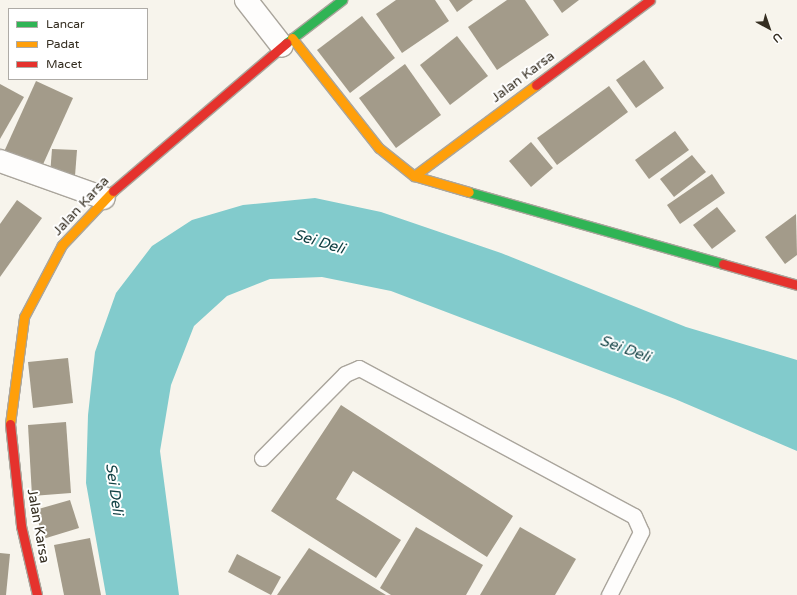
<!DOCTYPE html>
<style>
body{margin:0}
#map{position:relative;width:797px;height:595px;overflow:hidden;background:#f7f4ec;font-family:"Varela Round",sans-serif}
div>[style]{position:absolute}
.water>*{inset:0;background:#82cbcc}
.building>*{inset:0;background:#a39b8a}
.roads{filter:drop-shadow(1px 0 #aaa59c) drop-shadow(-1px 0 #aaa59c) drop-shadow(0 1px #aaa59c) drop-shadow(0 -1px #aaa59c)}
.lane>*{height:15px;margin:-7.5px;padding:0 7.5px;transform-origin:7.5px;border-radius:7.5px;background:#fefdfc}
.street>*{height:22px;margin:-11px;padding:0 11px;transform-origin:11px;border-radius:11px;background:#fefdfc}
.fast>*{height:9px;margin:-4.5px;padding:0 4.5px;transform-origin:4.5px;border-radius:4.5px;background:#30b455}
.slow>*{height:9px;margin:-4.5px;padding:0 4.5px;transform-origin:4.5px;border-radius:4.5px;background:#ff9f0a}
.jam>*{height:9px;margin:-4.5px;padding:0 4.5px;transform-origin:4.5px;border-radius:4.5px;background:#e5322d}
span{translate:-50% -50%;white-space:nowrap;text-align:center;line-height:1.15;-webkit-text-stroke:4px #fff;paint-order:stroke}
.street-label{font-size:14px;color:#352e21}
.water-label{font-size:15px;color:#124245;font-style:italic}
.legend{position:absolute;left:8px;top:8px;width:140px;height:72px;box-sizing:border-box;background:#fff;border:1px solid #aeaba6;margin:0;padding:5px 7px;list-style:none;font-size:12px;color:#352e21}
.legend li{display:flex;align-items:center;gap:8px;height:20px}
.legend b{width:20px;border:1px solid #aeaba6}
.north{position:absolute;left:749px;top:8px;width:40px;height:40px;-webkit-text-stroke:3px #fff;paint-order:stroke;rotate:140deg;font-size:11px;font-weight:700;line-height:16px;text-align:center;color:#352e21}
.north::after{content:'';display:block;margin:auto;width:14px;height:18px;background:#352e21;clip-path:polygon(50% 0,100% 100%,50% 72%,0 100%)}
</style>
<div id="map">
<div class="water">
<div style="clip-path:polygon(315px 198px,381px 212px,501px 253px,686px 327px,797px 360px,797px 451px,675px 399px,391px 291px,322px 277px,270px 279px,227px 296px,194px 326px,171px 385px,160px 451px,179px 595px,106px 595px,86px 483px,88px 415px,95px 352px,116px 293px,152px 246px,192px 220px,243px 205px)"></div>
</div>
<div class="building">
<div style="clip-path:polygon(396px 0,435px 0,449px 21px,402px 53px,376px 14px)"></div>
<div style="clip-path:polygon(449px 0,473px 0,457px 12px)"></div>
<div style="clip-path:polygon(507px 0,525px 0,549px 35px,497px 70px,468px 27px)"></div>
<div style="clip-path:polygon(553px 0,579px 0,562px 13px)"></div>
<div style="clip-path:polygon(362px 16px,395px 58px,350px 93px,317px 50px)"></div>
<div style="clip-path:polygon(457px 36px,488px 76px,450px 105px,420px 65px)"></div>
<div style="clip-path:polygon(644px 60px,664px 88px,636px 108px,616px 80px)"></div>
<div style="clip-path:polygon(405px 64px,441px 115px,396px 148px,359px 98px)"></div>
<div style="clip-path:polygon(36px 81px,73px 98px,40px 171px,3px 154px)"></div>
<div style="clip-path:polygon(0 84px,24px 97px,0 139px)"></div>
<div style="clip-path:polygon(609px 86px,628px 112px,557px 165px,537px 138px)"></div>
<div style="clip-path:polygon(675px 131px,689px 150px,649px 179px,635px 160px)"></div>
<div style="clip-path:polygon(531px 142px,553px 168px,531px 187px,509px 161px)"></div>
<div style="clip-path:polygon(52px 149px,77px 150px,75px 176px,50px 175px)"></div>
<div style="clip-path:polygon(692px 155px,706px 172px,674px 197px,660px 179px)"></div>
<div style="clip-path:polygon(712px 174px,725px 193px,680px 224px,667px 205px)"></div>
<div style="clip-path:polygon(17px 200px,42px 218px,0 277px,0 224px)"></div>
<div style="clip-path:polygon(717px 207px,736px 231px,712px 249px,693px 225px)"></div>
<div style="clip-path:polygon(796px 214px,797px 255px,785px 264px,765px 237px)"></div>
<div style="clip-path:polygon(68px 358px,73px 403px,33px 408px,28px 362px)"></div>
<div style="clip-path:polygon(341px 405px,513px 516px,487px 557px,353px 471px,336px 499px,401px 540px,376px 578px,271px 511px)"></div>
<div style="clip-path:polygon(66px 422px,71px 493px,32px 496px,28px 425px)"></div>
<div style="clip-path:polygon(70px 500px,79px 528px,43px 539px,35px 510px)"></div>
<div style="clip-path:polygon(416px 527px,483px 565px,466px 595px,391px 595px,380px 588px)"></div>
<div style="clip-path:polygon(520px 527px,576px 559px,555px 595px,480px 595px)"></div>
<div style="clip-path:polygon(90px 538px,101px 595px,64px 595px,54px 545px)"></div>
<div style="clip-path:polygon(309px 548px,386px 595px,277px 595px)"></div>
<div style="clip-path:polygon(0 553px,10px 554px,6px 595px,0 595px)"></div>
<div style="clip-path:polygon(237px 554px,281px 577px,271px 595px,228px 572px)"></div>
</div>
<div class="roads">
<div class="lane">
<div style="left:262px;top:458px;width:118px;rotate:-45.3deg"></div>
<div style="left:345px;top:374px;width:15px;rotate:-23deg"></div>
<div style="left:359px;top:368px;width:312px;rotate:28.3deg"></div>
<div style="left:634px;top:516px;width:17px;rotate:66deg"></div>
<div style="left:641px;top:532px;width:71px;rotate:116.9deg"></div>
</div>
<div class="street">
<div style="left:246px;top:0;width:58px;rotate:52deg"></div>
<div style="left:0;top:161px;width:110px;rotate:19.6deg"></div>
</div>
<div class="fast">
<div style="left:286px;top:43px;width:71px;rotate:-37.5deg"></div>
<div style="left:469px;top:192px;width:264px;rotate:15.8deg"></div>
</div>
<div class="slow">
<div style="left:292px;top:38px;width:140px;rotate:51.7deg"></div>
<div style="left:379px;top:148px;width:45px;rotate:38.7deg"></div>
<div style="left:414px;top:176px;width:57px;rotate:16.2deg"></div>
<div style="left:414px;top:176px;width:152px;rotate:-36.7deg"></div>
<div style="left:10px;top:424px;width:108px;rotate:-82.5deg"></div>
<div style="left:24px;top:317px;width:81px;rotate:-62.2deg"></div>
<div style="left:62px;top:245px;width:74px;rotate:-46.6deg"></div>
</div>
<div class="jam">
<div style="left:536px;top:85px;width:142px;rotate:-36.7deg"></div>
<div style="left:113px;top:191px;width:228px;rotate:-40.5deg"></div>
<div style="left:723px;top:264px;width:77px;rotate:15.8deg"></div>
<div style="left:10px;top:424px;width:103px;rotate:83.8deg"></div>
<div style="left:21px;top:526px;width:71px;rotate:76.9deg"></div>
</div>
</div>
<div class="street-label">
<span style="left:523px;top:77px;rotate:-37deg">Jalan Karsa</span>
<span style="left:81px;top:206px;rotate:-47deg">Jalan Karsa</span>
<span style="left:38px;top:526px;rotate:80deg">Jalan Karsa</span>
</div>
<div class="water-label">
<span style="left:319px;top:242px;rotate:17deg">Sei Deli</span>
<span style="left:625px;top:349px;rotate:20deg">Sei Deli</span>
<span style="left:114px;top:489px;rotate:82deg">Sei Deli</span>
</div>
<ul class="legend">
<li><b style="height:5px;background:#30b455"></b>Lancar</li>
<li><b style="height:5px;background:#ff9f0a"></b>Padat</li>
<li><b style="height:5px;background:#e5322d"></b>Macet</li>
</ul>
<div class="north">U</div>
</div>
